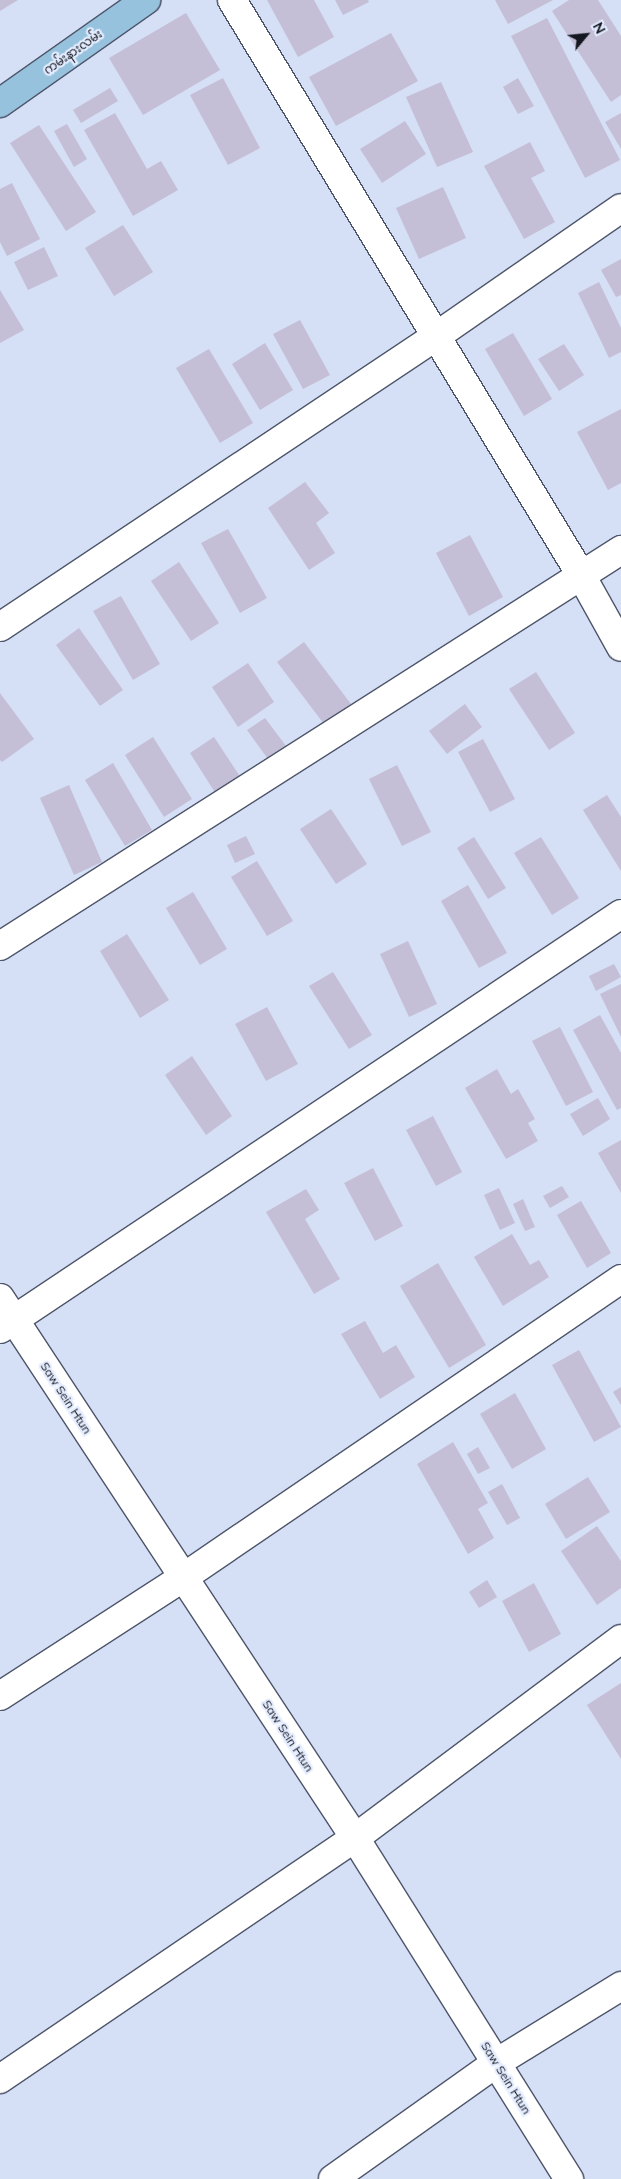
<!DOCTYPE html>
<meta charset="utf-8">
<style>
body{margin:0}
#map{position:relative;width:621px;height:2179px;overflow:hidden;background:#d5dff6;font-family:Mulish,"Noto Sans Myanmar",sans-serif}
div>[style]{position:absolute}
.building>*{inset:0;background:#c4bfd6}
.roads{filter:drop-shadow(1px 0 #4e566a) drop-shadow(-1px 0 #4e566a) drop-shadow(0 1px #4e566a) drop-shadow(0 -1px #4e566a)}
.minor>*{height:28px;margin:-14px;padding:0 14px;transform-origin:14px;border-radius:14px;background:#fff}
.primary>*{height:28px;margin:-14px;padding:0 14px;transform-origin:14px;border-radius:14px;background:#96c2de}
span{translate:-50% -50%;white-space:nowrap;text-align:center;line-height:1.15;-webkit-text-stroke:4.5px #e4ecff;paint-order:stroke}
.street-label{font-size:12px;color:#14171f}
.north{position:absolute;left:561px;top:10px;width:50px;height:50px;-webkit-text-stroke:4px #e4ecff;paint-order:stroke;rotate:62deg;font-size:14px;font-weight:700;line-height:20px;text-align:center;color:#14171f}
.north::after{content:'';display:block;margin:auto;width:18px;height:22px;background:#14171f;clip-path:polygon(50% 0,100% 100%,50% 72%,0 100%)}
</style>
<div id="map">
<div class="building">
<div style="clip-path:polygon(0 0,18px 0,0 11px)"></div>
<div style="clip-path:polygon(267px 0,314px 0,334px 37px,298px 57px)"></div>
<div style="clip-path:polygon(335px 0,368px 0,369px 2px,343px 15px)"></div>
<div style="clip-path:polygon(495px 0,553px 0,508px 24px)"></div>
<div style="clip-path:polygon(569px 0,598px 0,621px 36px,621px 95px,611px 102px,552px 11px)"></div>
<div style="clip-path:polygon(186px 13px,220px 70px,143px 115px,109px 58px)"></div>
<div style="clip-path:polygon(547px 18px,620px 160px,585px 178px,511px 36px)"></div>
<div style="clip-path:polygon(391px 33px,418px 81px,336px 126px,309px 77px)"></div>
<div style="clip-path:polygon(223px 78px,260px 148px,228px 165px,190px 95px)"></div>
<div style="clip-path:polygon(518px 78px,534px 106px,518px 114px,503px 87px)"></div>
<div style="clip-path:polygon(441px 82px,473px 152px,437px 167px,406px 97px)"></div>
<div style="clip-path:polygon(110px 88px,118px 101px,81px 123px,73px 110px)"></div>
<div style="clip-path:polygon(115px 113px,147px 169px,161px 161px,178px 190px,133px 216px,84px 130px)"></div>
<div style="clip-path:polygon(621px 113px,621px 149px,605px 122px)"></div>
<div style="clip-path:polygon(405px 121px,426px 154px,382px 183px,360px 149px)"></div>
<div style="clip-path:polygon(67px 124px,87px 159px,74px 167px,54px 131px)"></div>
<div style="clip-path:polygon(39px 125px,96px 212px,66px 231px,10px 143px)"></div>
<div style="clip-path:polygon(530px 142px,545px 171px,531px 178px,555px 222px,524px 239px,484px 166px)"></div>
<div style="clip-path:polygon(12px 183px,40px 239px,7px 256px,0 242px,0 189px)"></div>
<div style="clip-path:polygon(443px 187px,466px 238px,419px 259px,396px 208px)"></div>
<div style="clip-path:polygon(123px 225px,153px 272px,114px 296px,85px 248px)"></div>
<div style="clip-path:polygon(44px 247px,58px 276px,28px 290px,14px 262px)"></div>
<div style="clip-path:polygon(621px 259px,621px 295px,616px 297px,601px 270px)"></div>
<div style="clip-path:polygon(599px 282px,621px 328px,621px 352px,609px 358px,578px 293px)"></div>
<div style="clip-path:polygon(0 290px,24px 330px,0 343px)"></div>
<div style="clip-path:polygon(300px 320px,330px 375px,303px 389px,273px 334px)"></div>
<div style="clip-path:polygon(513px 333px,552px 399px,524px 416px,485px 349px)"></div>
<div style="clip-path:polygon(265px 343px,293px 390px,260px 410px,232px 364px)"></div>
<div style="clip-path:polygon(564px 344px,584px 375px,559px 391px,538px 359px)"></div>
<div style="clip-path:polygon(209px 349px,253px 423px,220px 443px,176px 368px)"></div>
<div style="clip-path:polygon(621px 409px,621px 483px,608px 490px,577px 432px)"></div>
<div style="clip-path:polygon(305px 482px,329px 513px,316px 523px,335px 553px,309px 570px,268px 508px)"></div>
<div style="clip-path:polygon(228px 529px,267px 598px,240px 613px,201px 543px)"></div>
<div style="clip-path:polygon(470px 535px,503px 597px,469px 616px,436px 553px)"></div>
<div style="clip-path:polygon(179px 562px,219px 623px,191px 641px,151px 581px)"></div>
<div style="clip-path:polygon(121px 596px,160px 664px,133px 680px,93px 611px)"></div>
<div style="clip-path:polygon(79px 628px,123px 690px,100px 706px,56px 645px)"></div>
<div style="clip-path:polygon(304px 642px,351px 704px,324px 724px,277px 662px)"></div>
<div style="clip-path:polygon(248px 663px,274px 702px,238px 727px,212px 687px)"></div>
<div style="clip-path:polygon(536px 672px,575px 733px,549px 750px,509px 689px)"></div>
<div style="clip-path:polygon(0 693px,34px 739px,2px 762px,0 760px)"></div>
<div style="clip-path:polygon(465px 704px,482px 727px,447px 754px,429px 731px)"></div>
<div style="clip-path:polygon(265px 718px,286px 746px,268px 759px,247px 730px)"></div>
<div style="clip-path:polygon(153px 737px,192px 799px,164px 817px,125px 755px)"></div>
<div style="clip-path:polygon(214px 737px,241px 778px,216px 794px,190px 753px)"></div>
<div style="clip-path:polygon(483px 739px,515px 799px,490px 812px,458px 752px)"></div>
<div style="clip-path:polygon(113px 763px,152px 830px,125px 846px,85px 780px)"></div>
<div style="clip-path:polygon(397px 765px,431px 832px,402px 846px,369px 779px)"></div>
<div style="clip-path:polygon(69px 785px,102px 862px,74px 875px,40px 798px)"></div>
<div style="clip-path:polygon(607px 795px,621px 817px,621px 871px,583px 810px)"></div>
<div style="clip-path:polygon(331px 809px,367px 864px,336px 884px,300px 829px)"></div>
<div style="clip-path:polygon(246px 836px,255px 854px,235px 863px,227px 845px)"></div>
<div style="clip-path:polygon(474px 837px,506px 888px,488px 899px,457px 848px)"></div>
<div style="clip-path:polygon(541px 837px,579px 898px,552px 915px,514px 853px)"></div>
<div style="clip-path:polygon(257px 861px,293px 921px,267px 936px,231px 877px)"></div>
<div style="clip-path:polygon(468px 885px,507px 953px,479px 968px,441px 901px)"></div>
<div style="clip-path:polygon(193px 892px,227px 949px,200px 965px,166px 908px)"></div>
<div style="clip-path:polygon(127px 934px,169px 1000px,140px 1018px,100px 951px)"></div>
<div style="clip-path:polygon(408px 941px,437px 1004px,409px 1017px,380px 954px)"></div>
<div style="clip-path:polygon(614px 964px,621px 977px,596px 991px,589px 976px)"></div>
<div style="clip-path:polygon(333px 972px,372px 1035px,349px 1049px,309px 986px)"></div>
<div style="clip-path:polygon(621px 984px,621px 1037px,600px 994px)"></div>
<div style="clip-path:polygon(267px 1007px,298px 1064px,266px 1081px,235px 1024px)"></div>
<div style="clip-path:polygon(600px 1015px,621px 1053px,621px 1108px,617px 1110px,573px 1030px)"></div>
<div style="clip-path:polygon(560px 1027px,593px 1092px,566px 1106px,532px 1041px)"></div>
<div style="clip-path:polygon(192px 1056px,232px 1116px,206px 1135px,165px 1075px)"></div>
<div style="clip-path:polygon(497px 1069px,511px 1094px,518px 1089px,535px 1119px,528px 1123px,538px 1141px,506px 1159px,465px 1088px)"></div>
<div style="clip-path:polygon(598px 1098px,610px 1119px,583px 1136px,570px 1114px)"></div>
<div style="clip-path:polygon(433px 1116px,462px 1172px,436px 1186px,406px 1130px)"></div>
<div style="clip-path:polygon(621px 1140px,621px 1193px,598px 1153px)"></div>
<div style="clip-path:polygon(373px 1168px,403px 1226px,375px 1241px,344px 1183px)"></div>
<div style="clip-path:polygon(562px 1186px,569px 1197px,550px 1208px,543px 1196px)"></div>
<div style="clip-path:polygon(499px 1188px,515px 1223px,500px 1230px,484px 1195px)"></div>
<div style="clip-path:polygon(306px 1189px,319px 1210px,305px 1219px,340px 1279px,314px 1294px,266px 1212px)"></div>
<div style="clip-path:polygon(523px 1199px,535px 1227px,525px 1231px,513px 1204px)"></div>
<div style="clip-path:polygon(581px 1201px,611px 1253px,587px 1268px,557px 1215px)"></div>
<div style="clip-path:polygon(512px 1234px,530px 1265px,539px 1260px,549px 1277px,503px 1306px,474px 1257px)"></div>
<div style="clip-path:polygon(438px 1263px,486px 1345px,449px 1368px,400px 1286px)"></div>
<div style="clip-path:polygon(365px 1321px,383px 1353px,396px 1345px,415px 1377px,380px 1399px,341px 1334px)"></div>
<div style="clip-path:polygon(579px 1350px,621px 1427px,594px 1442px,552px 1365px)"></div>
<div style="clip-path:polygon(621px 1387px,621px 1405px,613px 1392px)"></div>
<div style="clip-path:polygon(515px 1393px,546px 1449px,512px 1469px,480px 1414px)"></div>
<div style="clip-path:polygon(453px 1442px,488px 1503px,478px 1509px,494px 1538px,468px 1554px,417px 1464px)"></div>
<div style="clip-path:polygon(478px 1447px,490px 1468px,478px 1474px,467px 1454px)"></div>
<div style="clip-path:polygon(588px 1477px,610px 1512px,566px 1539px,545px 1504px)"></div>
<div style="clip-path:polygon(502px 1484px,520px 1518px,507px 1525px,488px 1492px)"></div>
<div style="clip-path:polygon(597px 1526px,621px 1561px,621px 1588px,597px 1605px,561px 1551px)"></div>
<div style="clip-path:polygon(487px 1580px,497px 1597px,479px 1608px,469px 1592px)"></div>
<div style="clip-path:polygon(534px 1583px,561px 1634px,529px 1652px,502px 1601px)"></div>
<div style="clip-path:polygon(621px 1683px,621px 1759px,587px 1705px)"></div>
</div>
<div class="roads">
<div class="minor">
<div style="left:232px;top:0;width:673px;rotate:58.74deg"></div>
<div style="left:581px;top:575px;width:82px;rotate:60.9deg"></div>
<div style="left:0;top:627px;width:523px;rotate:-33.69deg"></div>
<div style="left:435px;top:337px;width:226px;rotate:-34.7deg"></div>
<div style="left:0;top:946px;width:737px;rotate:-32.52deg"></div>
<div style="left:0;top:1298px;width:646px;rotate:56.68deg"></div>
<div style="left:355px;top:1838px;width:403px;rotate:57.9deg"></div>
<div style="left:0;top:1329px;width:747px;rotate:-33.75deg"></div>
<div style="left:0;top:1696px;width:219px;rotate:-32.9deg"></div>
<div style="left:184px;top:1577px;width:529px;rotate:-34.29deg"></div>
<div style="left:0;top:2079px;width:429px;rotate:-34.2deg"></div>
<div style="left:355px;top:1838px;width:332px;rotate:-36.8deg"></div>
<div style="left:333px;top:2179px;width:200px;rotate:-35.4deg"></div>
<div style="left:496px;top:2063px;width:147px;rotate:-31.6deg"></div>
</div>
<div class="primary">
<div style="left:0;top:103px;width:179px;rotate:-35.2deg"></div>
</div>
</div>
<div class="street-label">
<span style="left:73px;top:52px;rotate:-35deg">ကမ်းနားလမ်း</span>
<span style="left:66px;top:1398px;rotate:57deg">Saw Sein Htun</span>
<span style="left:288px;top:1736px;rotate:57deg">Saw Sein Htun</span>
<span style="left:506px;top:2078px;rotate:58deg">Saw Sein Htun</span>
</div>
<div class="north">N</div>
</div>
